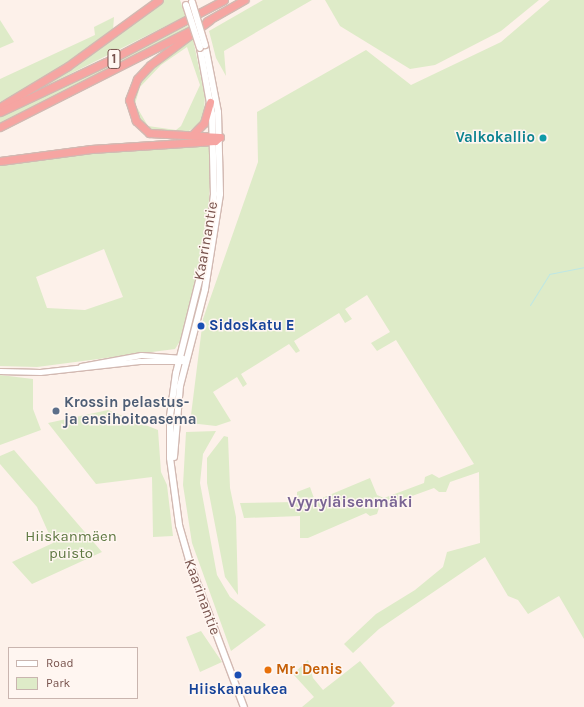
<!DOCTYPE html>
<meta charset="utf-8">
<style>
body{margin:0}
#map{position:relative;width:584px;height:707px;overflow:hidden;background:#fdf1ea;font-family:Karla,sans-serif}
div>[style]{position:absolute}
.green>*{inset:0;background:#deebc8}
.stream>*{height:1px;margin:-0.5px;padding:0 0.5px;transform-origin:0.5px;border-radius:0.5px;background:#bee7e4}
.roads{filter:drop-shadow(1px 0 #d2b9b2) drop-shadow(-1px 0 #d2b9b2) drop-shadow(0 1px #d2b9b2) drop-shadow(0 -1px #d2b9b2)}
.tertiary>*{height:5px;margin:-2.5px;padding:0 2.5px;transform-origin:2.5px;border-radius:2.5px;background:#fff}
.secondary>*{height:6px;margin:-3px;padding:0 3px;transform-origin:3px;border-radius:3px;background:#fff}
.motorway>*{height:7px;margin:-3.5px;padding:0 3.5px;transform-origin:3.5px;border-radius:3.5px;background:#f6a5a2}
.bridges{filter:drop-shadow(1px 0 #d7bab2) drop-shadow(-1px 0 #d7bab2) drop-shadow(0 1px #d7bab2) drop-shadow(0 -1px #d7bab2)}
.secondary-bridge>*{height:6px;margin:-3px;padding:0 3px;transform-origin:3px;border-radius:3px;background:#fff}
.dots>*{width:11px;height:11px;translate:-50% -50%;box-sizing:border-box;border:2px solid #fff6f1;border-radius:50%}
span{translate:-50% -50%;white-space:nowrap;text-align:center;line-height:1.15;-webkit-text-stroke:3px #fff6f1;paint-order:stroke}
.shield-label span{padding:1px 3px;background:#fff6f1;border:1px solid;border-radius:3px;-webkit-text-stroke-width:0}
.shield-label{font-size:14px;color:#78534d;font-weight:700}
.culture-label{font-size:15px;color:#0d838f;font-weight:700}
.right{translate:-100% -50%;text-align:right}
.street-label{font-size:15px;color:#78534d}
.transit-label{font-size:15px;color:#164399;font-weight:700}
.left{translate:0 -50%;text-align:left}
.service-label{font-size:15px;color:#4e5e75;font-weight:700}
.park-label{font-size:15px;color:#5e7841}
.food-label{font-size:15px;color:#c56008;font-weight:700}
.neighbourhood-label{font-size:16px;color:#7a6594;font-weight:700}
.legend{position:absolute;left:8px;top:647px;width:130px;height:52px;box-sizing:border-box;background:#fff6f1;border:1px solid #c9b5af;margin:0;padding:5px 7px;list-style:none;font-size:12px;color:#78534d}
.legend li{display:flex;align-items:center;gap:8px;height:20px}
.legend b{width:20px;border:1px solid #c9b5af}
</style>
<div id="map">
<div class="green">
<div style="clip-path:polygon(164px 0,180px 0,186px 16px,30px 94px)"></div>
<div style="clip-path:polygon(263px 0,312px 0,224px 51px,226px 76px,216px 58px,209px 31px)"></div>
<div style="clip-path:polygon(325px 0,539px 0,501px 31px,435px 65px,410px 69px,340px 26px)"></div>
<div style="clip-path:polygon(550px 0,584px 0,584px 639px,559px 596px,528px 614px,518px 600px,508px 596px,485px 557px,379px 629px,353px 653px,344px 644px,376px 614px,415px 590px,443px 567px,447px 552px,480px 543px,479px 472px,450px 482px,446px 492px,439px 492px,434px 488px,379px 508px,377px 514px,370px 516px,366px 513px,308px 538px,300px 538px,300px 516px,244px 518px,240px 503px,297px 502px,297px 492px,310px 487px,315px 501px,370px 478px,377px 495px,384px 498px,424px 483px,425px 477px,432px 474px,439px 478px,474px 464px,396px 340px,377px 351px,371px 343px,390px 332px,367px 295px,345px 309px,352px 319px,345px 323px,339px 313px,294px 341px,300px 351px,296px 353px,289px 344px,241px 374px,247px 384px,243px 387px,237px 377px,213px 392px,231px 421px,216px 426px,190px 423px,203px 319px,258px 162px,257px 112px,366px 50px,411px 85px,501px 42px)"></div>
<div style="clip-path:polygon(114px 17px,113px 30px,34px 85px,0 102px,0 79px,95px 35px,94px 27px)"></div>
<div style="clip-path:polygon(0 20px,14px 42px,0 48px)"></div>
<div style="clip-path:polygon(189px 25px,190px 28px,0 123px,0 115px)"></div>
<div style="clip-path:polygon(evenodd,193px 39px,205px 97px,203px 121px,186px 133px,149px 130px,138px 121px,132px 100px,139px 83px,153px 66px,193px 39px,187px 47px,200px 85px,181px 126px,176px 130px,148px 126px,135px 104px,140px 87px,161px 65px,187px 47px)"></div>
<div style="clip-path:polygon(evenodd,153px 147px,205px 145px,211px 149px,212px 157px,206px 241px,182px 338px,175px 349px,37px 367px,0 366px,0 164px,153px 147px,104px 249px,123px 297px,85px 310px,47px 308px,36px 277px,104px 249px)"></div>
<div style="clip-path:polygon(0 375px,33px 379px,33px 409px,41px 430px,0 445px)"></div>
<div style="clip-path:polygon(108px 410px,158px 430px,161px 472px,167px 485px,173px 536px,153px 537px,152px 477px,96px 484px,48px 423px)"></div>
<div style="clip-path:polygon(216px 431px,203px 454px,200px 483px,217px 575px,230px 597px,266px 625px,231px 651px,192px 543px,183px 485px,186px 432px)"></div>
<div style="clip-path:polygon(224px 436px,228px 437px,230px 488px,236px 517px,238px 595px,225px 577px,207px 483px,207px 458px)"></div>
<div style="clip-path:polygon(14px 450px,102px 552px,32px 584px,12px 562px,53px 543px,37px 507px,0 464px,0 456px)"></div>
<div style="clip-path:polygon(201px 631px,222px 662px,200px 672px,186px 637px)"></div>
<div style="clip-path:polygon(308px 660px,313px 678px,323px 690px,360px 661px,395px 703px,391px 707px,302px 707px,314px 697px,293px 674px)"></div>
</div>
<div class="stream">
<div style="left:530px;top:305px;width:36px;rotate:-58deg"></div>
<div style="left:549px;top:274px;width:36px;rotate:-11deg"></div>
</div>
<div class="roads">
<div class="tertiary">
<div style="left:81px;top:366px;width:61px;rotate:-10.4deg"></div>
<div style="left:141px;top:355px;width:42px;rotate:4.1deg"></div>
<div style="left:0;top:371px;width:40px;rotate:1.4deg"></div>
<div style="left:40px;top:372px;width:100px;rotate:-6.3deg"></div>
<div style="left:139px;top:361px;width:47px"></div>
</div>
<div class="secondary">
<div style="left:200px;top:48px;width:67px;rotate:79.7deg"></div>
<div style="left:212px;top:114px;width:80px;rotate:88.6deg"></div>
<div style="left:214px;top:194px;width:51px;rotate:96.7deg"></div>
<div style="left:208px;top:245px;width:132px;rotate:104deg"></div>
<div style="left:176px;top:373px;width:43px;rotate:97.9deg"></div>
<div style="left:170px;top:416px;width:42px;rotate:90deg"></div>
<div style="left:170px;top:458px;width:68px;rotate:82.3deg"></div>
<div style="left:179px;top:525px;width:37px;rotate:74deg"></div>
<div style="left:189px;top:561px;width:156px;rotate:69.4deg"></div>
<div style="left:174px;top:457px;width:71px;rotate:-85.2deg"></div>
<div style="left:180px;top:386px;width:100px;rotate:-75.5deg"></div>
<div style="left:205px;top:289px;width:96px;rotate:-81deg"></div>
<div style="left:220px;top:194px;width:82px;rotate:-91.4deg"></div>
<div style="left:218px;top:112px;width:68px;rotate:-101deg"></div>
</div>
<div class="motorway">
<div style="left:207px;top:21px;width:43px;rotate:-29.6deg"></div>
<div style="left:0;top:107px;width:79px;rotate:-31.1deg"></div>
<div style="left:68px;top:66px;width:112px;rotate:-36deg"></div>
<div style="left:0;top:112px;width:117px;rotate:-25.3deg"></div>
<div style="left:106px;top:62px;width:133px;rotate:-27.7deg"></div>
<div style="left:0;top:127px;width:212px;rotate:-26.9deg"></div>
<div style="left:192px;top:135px;width:17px;rotate:-45deg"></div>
<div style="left:204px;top:123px;width:22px;rotate:-74deg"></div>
<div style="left:0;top:161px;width:92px;rotate:-7.5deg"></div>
<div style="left:91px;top:149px;width:124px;rotate:-3.7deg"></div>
<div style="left:215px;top:141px;width:6px;rotate:-39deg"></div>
<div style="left:220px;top:137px;width:71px;rotate:-176.8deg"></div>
<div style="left:149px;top:133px;width:18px;rotate:-137deg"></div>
<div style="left:136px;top:121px;width:22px;rotate:-108deg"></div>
<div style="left:129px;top:100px;width:22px;rotate:-69deg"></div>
<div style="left:137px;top:79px;width:19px;rotate:-47deg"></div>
<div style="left:150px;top:65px;width:75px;rotate:-36.9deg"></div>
</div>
</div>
<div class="bridges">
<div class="secondary-bridge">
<div style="left:192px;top:2px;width:45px;rotate:73.2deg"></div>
<div style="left:186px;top:5px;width:45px;rotate:72deg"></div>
</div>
</div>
<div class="dots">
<div style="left:543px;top:138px;background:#0f9aa8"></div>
<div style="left:201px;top:326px;background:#1a4fb4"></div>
<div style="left:56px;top:411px;background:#5c6f8a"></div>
<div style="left:268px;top:670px;background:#e8710a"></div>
<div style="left:238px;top:675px;background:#1a4fb4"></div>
</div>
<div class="shield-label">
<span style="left:114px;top:59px">1</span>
</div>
<div class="culture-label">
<span class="right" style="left:535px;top:138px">Valkokallio</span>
</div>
<div class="street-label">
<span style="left:206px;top:241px;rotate:-80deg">Kaarinantie</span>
<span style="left:202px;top:597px;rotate:70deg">Kaarinantie</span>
</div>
<div class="transit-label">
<span class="left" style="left:209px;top:326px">Sidoskatu E</span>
<span style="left:238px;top:690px">Hiiskanaukea</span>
</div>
<div class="service-label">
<span class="left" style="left:64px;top:411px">Krossin pelastus-<br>ja ensihoitoasema</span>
</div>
<div class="park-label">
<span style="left:71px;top:545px">Hiiskanmäen<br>puisto</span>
</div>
<div class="food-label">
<span class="left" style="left:276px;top:670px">Mr. Denis</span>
</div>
<div class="neighbourhood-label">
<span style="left:350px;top:502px">Vyyryläisenmäki</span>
</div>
<ul class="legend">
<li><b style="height:5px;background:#fff"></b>Road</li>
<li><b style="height:11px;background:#deebc8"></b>Park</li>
</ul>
</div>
